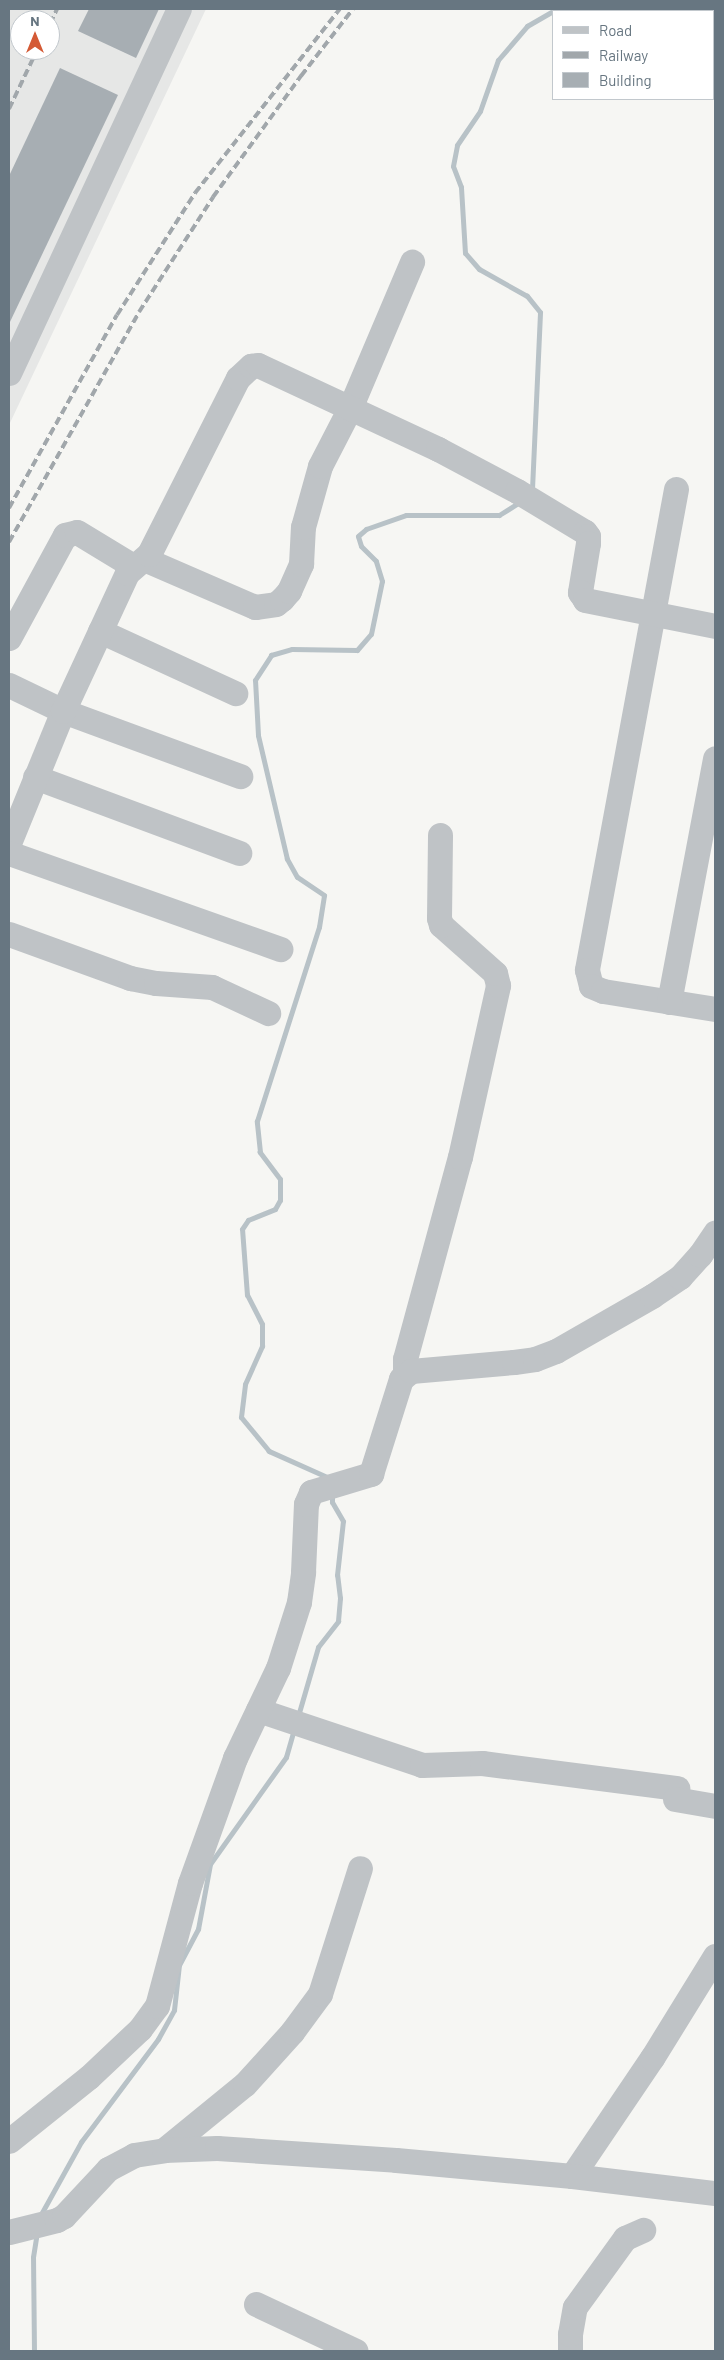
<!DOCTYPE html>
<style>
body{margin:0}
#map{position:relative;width:724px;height:2360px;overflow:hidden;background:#f6f6f3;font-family:Barlow,sans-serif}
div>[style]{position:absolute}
.built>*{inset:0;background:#e6e7e6}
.stream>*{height:5px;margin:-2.5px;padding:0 2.5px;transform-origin:2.5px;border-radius:2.5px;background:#b8c2c7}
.building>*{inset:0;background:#a7aeb3}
.minor>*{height:25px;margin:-12.5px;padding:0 12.5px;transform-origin:12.5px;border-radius:12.5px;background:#bfc3c6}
.rail>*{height:4px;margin-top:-2px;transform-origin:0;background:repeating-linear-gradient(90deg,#a1a7ab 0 8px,transparent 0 12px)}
span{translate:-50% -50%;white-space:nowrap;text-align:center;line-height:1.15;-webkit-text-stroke:5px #fff;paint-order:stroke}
.frame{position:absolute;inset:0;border:10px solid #677681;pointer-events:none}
.legend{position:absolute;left:552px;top:10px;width:162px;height:90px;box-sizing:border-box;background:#fff;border:1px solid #c2c8cd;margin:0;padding:6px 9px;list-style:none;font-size:15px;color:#677681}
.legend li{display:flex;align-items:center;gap:10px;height:25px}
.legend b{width:25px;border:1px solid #c2c8cd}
.north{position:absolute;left:10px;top:10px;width:50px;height:50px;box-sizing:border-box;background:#fff;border:1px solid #c2c8cd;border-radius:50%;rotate:0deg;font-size:14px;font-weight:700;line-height:20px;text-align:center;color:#677681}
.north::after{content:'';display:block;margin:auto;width:18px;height:22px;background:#d45a35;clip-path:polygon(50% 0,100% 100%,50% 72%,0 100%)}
</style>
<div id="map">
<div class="built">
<div style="clip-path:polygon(evenodd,9px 9px,206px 9px,9px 425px,9px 9px,20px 20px,50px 20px,50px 50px,20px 50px,20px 20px)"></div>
</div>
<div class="stream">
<div style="left:530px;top:491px;width:3px;rotate:-45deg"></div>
<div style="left:532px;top:489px;width:177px;rotate:-87.4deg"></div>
<div style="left:540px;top:312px;width:21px;rotate:-129deg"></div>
<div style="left:527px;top:296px;width:55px;rotate:-150.6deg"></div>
<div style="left:479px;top:269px;width:21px;rotate:-131deg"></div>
<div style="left:465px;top:253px;width:66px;rotate:-93.5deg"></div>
<div style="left:461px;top:187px;width:22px;rotate:-111deg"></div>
<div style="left:453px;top:166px;width:21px;rotate:-79deg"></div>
<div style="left:457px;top:145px;width:41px;rotate:-55.9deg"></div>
<div style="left:480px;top:111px;width:54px;rotate:-70.6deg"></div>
<div style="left:498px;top:60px;width:45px;rotate:-49.5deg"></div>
<div style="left:527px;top:26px;width:30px;rotate:-30deg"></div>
<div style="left:327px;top:1477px;width:64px;rotate:-155.9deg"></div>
<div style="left:269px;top:1451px;width:44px;rotate:-129.5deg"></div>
<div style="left:241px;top:1417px;width:33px;rotate:-83deg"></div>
<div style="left:245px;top:1384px;width:42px;rotate:-65.9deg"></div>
<div style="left:262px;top:1346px;width:22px;rotate:-90deg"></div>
<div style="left:262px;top:1324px;width:33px;rotate:-117deg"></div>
<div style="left:247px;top:1295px;width:66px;rotate:-94.3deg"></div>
<div style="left:242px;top:1229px;width:11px;rotate:-56deg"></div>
<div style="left:248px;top:1220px;width:29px;rotate:-22deg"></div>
<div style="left:275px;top:1209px;width:10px;rotate:-61deg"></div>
<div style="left:280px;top:1200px;width:21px;rotate:-90deg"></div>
<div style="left:280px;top:1179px;width:34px;rotate:-127deg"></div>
<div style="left:260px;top:1152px;width:31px;rotate:-96deg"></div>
<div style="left:257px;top:1121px;width:204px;rotate:-72.3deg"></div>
<div style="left:319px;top:927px;width:32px;rotate:-81deg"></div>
<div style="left:324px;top:895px;width:32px;rotate:-146deg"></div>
<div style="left:297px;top:877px;width:21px;rotate:-119deg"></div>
<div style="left:287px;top:859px;width:127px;rotate:-103.2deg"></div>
<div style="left:258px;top:735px;width:55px;rotate:-93.1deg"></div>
<div style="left:255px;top:680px;width:30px;rotate:-57deg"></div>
<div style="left:271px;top:655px;width:22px;rotate:-16deg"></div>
<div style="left:292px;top:649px;width:65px;rotate:0.9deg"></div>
<div style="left:357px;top:650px;width:21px;rotate:-49deg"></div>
<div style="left:371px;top:634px;width:54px;rotate:-78.3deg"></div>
<div style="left:382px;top:581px;width:21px;rotate:-107deg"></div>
<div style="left:376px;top:561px;width:21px;rotate:-135deg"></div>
<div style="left:361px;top:546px;width:10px;rotate:-107deg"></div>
<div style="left:358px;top:536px;width:11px;rotate:-41deg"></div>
<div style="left:366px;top:529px;width:42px;rotate:-19.3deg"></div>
<div style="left:406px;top:515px;width:93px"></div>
<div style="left:499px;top:515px;width:26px;rotate:-32deg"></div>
<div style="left:298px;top:1716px;width:72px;rotate:-73.8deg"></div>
<div style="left:318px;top:1647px;width:33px;rotate:-52deg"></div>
<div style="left:338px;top:1621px;width:23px;rotate:-85deg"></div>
<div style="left:340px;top:1598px;width:23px;rotate:-97deg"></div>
<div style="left:337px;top:1575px;width:54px;rotate:-83.7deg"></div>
<div style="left:343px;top:1521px;width:22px;rotate:-120deg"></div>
<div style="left:332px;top:1502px;width:10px;rotate:-90deg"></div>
<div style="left:40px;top:2216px;width:85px;rotate:-61deg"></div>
<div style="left:81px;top:2142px;width:129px;rotate:-53.2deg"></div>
<div style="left:158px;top:2039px;width:33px;rotate:-61deg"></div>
<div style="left:174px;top:2010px;width:45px;rotate:-83.7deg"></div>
<div style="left:179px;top:1965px;width:41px;rotate:-62.2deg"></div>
<div style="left:198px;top:1929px;width:66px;rotate:-79.5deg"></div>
<div style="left:210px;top:1864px;width:131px;rotate:-54.6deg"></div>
<div style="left:286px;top:1757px;width:29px;rotate:-74deg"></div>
<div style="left:34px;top:2351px;width:94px;rotate:-90.6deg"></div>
<div style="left:33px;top:2257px;width:26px;rotate:-81deg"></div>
</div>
<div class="building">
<div style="clip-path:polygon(89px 9px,159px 9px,136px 58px,78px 31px)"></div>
<div style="clip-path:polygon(60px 68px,118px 95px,9px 324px,9px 176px)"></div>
</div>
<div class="minor">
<div style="left:9px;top:373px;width:402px;rotate:-65deg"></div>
<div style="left:676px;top:489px;width:489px;rotate:100.5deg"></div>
<div style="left:587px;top:970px;width:16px;rotate:76deg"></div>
<div style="left:591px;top:986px;width:13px;rotate:23deg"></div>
<div style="left:603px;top:991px;width:113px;rotate:9.1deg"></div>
<div style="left:144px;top:559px;width:121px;rotate:23.4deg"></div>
<div style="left:255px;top:607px;width:21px;rotate:-8deg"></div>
<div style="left:276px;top:604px;width:8px;rotate:-40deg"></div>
<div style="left:282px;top:599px;width:11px;rotate:-49deg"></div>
<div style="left:289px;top:591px;width:30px;rotate:-66deg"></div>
<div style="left:301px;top:564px;width:37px;rotate:-87deg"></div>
<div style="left:303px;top:527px;width:63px;rotate:-74.4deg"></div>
<div style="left:320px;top:466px;width:65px;rotate:-62.7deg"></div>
<div style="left:350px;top:408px;width:159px;rotate:-67deg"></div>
<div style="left:100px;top:631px;width:149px;rotate:24.7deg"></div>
<div style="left:9px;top:638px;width:117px;rotate:-61.5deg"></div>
<div style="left:65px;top:535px;width:12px;rotate:-14deg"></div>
<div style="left:77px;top:532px;width:66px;rotate:31.3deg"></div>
<div style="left:9px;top:685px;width:60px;rotate:25.7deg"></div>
<div style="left:63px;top:711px;width:189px;rotate:20.2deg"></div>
<div style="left:35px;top:777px;width:218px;rotate:20.4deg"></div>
<div style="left:9px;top:843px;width:143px;rotate:-67.8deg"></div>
<div style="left:63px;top:711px;width:152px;rotate:-65.1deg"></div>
<div style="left:127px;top:573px;width:29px;rotate:-41deg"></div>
<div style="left:149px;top:554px;width:197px;rotate:-63.2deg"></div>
<div style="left:238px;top:378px;width:18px;rotate:-43deg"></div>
<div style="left:251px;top:366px;width:7px;rotate:-8deg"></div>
<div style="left:258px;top:365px;width:199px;rotate:25deg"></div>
<div style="left:438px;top:449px;width:89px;rotate:28deg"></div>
<div style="left:517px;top:491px;width:79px;rotate:31.1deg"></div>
<div style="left:585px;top:532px;width:5px;rotate:53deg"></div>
<div style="left:588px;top:536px;width:7px;rotate:90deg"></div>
<div style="left:588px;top:543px;width:50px;rotate:99.3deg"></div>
<div style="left:580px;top:592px;width:9px;rotate:58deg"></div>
<div style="left:585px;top:600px;width:133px;rotate:11.3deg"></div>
<div style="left:9px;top:853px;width:288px;rotate:19.5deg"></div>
<div style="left:9px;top:934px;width:129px;rotate:20deg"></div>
<div style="left:130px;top:978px;width:26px;rotate:11deg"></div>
<div style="left:156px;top:983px;width:56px;rotate:4.1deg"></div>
<div style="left:212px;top:987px;width:62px;rotate:24.9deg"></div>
<div style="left:669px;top:1002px;width:248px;rotate:-79.3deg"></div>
<div style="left:405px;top:1374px;width:15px;rotate:-90deg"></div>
<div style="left:405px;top:1359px;width:209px;rotate:-74.8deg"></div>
<div style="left:460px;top:1157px;width:176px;rotate:-77.5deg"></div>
<div style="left:498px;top:985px;width:12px;rotate:-104deg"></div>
<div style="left:495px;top:973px;width:72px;rotate:-138.4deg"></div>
<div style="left:441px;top:925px;width:7px;rotate:-106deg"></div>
<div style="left:439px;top:918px;width:83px;rotate:-89.3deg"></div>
<div style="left:258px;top:1710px;width:173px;rotate:18.5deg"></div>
<div style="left:422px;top:1765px;width:60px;rotate:-1.9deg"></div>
<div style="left:482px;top:1763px;width:197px;rotate:7.3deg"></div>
<div style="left:675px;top:1799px;width:41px;rotate:9.9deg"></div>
<div style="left:9px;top:2141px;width:102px;rotate:-38.7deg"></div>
<div style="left:89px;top:2077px;width:70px;rotate:-43.3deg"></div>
<div style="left:140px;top:2029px;width:29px;rotate:-54deg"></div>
<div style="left:157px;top:2006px;width:127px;rotate:-75deg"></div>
<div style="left:190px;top:1883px;width:133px;rotate:-70.2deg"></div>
<div style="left:235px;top:1758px;width:100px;rotate:-64.5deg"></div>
<div style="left:278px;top:1668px;width:69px;rotate:-72.3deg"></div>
<div style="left:299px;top:1602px;width:30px;rotate:-82deg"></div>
<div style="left:303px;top:1572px;width:68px;rotate:-87.5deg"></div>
<div style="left:306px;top:1504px;width:13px;rotate:-67deg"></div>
<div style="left:311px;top:1492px;width:63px;rotate:-16.7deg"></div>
<div style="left:371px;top:1474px;width:100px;rotate:-72.5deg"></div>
<div style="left:401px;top:1379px;width:13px;rotate:-39deg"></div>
<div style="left:411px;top:1371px;width:103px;rotate:-5deg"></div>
<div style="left:514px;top:1362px;width:21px;rotate:-8deg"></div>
<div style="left:535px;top:1359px;width:22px;rotate:-21deg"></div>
<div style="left:556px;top:1351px;width:111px;rotate:-29.8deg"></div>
<div style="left:652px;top:1296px;width:34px;rotate:-34deg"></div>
<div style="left:680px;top:1277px;width:30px;rotate:-48deg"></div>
<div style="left:700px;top:1255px;width:27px;rotate:-56deg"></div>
<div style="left:164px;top:2150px;width:104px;rotate:-39.2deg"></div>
<div style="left:245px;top:2084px;width:70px;rotate:-47.9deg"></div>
<div style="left:292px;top:2032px;width:47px;rotate:-53.6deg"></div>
<div style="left:320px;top:1994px;width:132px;rotate:-72.4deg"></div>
<div style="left:572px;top:2176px;width:143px;rotate:-55.9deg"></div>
<div style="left:652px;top:2058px;width:120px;rotate:-58.3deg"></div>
<div style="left:9px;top:2232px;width:49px;rotate:-14deg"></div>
<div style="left:57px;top:2220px;width:8px;rotate:-30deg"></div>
<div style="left:64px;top:2216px;width:64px;rotate:-46.9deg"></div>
<div style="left:108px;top:2169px;width:30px;rotate:-28deg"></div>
<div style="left:134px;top:2155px;width:30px;rotate:-9deg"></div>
<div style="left:164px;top:2150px;width:53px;rotate:-2.2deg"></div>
<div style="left:217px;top:2148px;width:179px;rotate:3.8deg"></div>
<div style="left:396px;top:2160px;width:177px;rotate:5.2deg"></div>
<div style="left:572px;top:2176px;width:144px;rotate:6.8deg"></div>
<div style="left:256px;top:2304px;width:110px;rotate:25.2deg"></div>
<div style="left:570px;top:2351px;width:17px;rotate:-90deg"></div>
<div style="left:570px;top:2334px;width:27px;rotate:-80deg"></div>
<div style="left:575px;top:2307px;width:85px;rotate:-54.1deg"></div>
<div style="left:625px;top:2238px;width:20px;rotate:-24deg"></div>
</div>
<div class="rail">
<div style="left:50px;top:24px;width:17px;rotate:-65deg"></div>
<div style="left:9px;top:109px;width:65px;rotate:-64.6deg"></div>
<div style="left:9px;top:508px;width:221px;rotate:-60.8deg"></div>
<div style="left:117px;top:315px;width:145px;rotate:-57.4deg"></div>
<div style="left:195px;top:193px;width:234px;rotate:-51.8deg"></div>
<div style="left:9px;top:542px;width:264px;rotate:-60.5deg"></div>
<div style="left:139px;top:312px;width:137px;rotate:-57.2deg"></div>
<div style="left:213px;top:197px;width:150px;rotate:-54deg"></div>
<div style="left:301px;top:76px;width:85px;rotate:-52.2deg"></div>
</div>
<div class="frame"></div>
<ul class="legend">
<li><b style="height:6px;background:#bfc3c6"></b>Road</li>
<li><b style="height:6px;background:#a1a7ab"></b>Railway</li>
<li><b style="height:14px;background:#a7aeb3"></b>Building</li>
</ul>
<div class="north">N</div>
</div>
